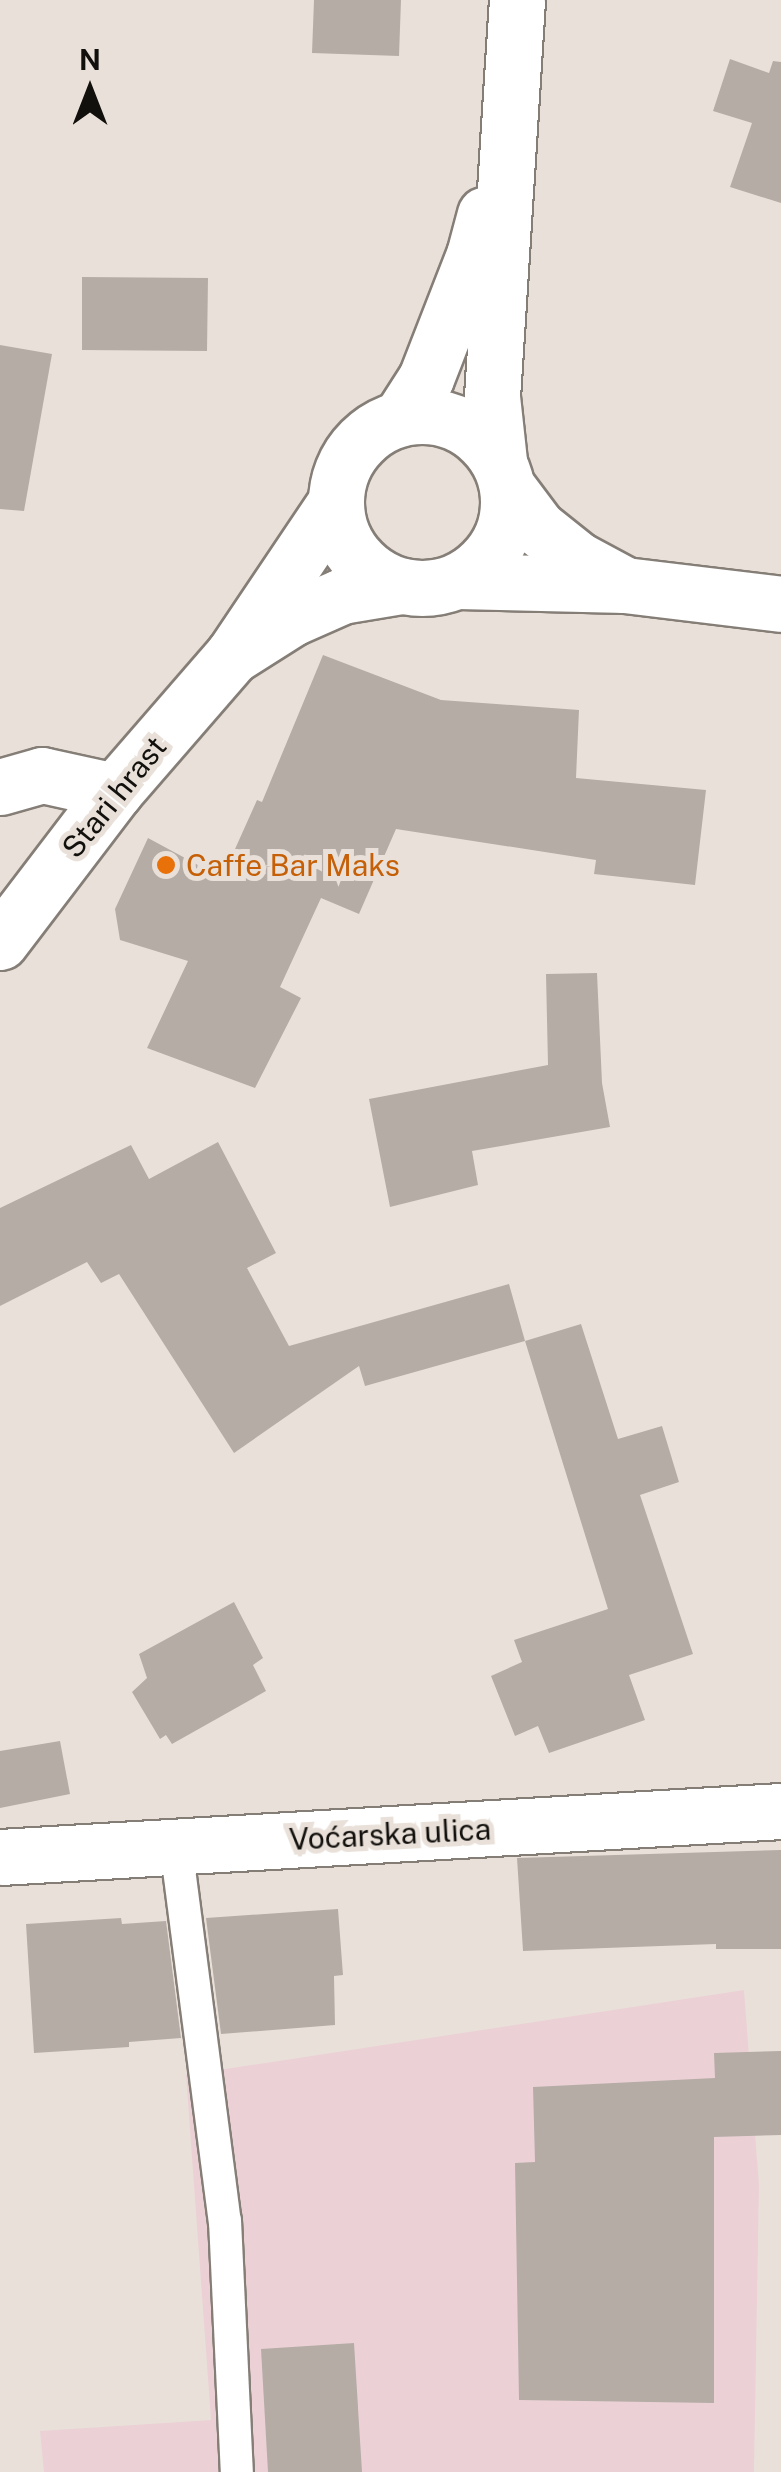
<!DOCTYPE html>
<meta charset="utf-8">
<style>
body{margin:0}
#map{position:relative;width:781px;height:2472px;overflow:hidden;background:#e9e1d9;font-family:"Public Sans",sans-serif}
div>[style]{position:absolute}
.industrial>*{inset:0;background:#ebd1d5}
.building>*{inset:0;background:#b5aca6}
.roads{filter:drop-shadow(2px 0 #857e77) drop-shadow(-2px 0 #857e77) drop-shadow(0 2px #857e77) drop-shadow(0 -2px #857e77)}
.lane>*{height:32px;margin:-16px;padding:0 16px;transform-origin:16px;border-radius:16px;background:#fff}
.street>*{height:55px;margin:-27.5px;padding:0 27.5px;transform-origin:27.5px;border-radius:27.5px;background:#fff}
.street>.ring{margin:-27.5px;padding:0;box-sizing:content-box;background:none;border:55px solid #fff;border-radius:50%}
.dots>*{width:28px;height:28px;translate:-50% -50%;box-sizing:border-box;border:5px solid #e9e1d9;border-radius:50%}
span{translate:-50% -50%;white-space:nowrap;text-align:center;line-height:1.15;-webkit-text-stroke:10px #e9e1d9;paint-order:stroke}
.street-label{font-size:30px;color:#12100d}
.food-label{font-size:30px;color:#c56008}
.left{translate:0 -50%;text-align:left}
.north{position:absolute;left:40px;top:40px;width:100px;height:100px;-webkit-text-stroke:8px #e9e1d9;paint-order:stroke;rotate:0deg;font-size:28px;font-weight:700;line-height:40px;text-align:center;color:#12100d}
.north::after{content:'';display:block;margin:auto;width:35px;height:45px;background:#12100d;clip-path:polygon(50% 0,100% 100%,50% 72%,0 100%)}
</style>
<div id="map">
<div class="industrial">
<div style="clip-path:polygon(744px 1990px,759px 2185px,754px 2472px,44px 2472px,40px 2431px,211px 2420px,186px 2075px)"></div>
</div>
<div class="building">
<div style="clip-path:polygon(314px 0,401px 0,399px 56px,312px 53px)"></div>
<div style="clip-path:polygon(730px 59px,769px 73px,773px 61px,781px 62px,781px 203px,730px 187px,752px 123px,713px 111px)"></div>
<div style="clip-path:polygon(82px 277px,208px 278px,207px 351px,82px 350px)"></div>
<div style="clip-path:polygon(0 345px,52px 354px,24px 511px,0 509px)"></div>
<div style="clip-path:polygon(323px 655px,441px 700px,579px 710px,576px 778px,706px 790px,695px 885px,594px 874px,596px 860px,396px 829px,359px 914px,321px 898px,280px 987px,301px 998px,255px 1088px,147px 1048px,188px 961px,120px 940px,115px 909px,148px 838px,222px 878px,257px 800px,262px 802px)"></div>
<div style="clip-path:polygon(597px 973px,602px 1083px,610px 1127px,472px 1151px,478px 1185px,390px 1207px,369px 1099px,548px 1065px,546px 974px)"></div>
<div style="clip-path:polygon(218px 1142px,276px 1253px,247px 1268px,289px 1346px,509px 1284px,525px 1341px,365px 1386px,359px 1366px,234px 1453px,119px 1274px,101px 1283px,87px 1262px,0 1306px,0 1208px,131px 1145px,149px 1179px)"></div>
<div style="clip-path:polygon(581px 1324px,618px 1439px,662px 1426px,679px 1482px,640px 1495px,693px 1654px,629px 1675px,645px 1720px,549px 1753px,538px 1726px,515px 1736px,491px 1676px,522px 1662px,514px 1640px,608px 1609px,525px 1341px)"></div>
<div style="clip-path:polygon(234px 1602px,263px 1658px,253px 1665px,266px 1691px,172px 1744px,166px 1735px,160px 1739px,132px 1692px,147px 1678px,139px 1654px)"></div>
<div style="clip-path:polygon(60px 1741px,70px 1794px,0 1808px,0 1751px)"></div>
<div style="clip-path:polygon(781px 1850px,781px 1949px,716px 1949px,716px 1944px,523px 1951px,517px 1858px)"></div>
<div style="clip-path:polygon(338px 1909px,343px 1975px,334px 1976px,335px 2025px,221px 2034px,206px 1918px)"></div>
<div style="clip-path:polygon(121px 1918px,122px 1924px,166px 1921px,181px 2038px,129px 2042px,129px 2047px,34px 2053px,26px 1924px)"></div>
<div style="clip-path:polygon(781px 2051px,781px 2135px,714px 2137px,714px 2403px,519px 2400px,515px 2163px,535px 2162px,533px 2087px,715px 2078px,714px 2053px)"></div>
<div style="clip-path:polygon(354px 2343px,362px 2472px,268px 2472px,261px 2349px)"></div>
</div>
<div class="roads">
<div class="lane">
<div style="left:176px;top:1846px;width:378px;rotate:82.6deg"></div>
<div style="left:225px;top:2221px;width:251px;rotate:87.3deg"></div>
</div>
<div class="street">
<div class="ring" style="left:336px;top:416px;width:117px;height:117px"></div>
<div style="left:401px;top:417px;width:46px;rotate:-57.3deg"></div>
<div style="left:426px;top:378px;width:132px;rotate:-68.7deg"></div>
<div style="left:474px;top:255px;width:42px;rotate:-75deg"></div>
<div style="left:499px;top:461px;width:64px;rotate:-96.2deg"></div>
<div style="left:492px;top:397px;width:398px;rotate:-86.4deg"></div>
<div style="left:335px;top:503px;width:184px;rotate:123.9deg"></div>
<div style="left:232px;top:656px;width:71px;rotate:-32.3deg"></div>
<div style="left:292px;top:618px;width:55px;rotate:-23.7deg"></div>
<div style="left:342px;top:596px;width:61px;rotate:-9.5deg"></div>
<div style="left:458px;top:581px;width:167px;rotate:1.4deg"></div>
<div style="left:625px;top:585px;width:55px;rotate:-151.6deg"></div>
<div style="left:577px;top:559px;width:50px;rotate:-141.5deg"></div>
<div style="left:538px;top:528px;width:50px;rotate:-126.9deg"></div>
<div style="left:625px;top:585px;width:157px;rotate:6.9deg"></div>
<div style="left:0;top:787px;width:44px;rotate:-15.9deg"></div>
<div style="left:42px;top:775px;width:75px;rotate:12.4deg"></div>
<div style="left:0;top:942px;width:190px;rotate:-52.7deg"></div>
<div style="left:115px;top:791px;width:179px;rotate:-49.1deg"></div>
<div style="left:0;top:1857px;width:782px;rotate:-3.37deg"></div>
</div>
</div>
<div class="dots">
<div style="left:166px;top:865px;background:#e8710a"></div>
</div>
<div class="street-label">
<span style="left:114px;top:797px;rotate:-51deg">Stari hrast</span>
<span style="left:390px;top:1834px;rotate:-3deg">Voćarska ulica</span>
</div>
<div class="food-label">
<span class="left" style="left:186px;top:865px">Caffe Bar Maks</span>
</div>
<div class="north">N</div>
</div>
